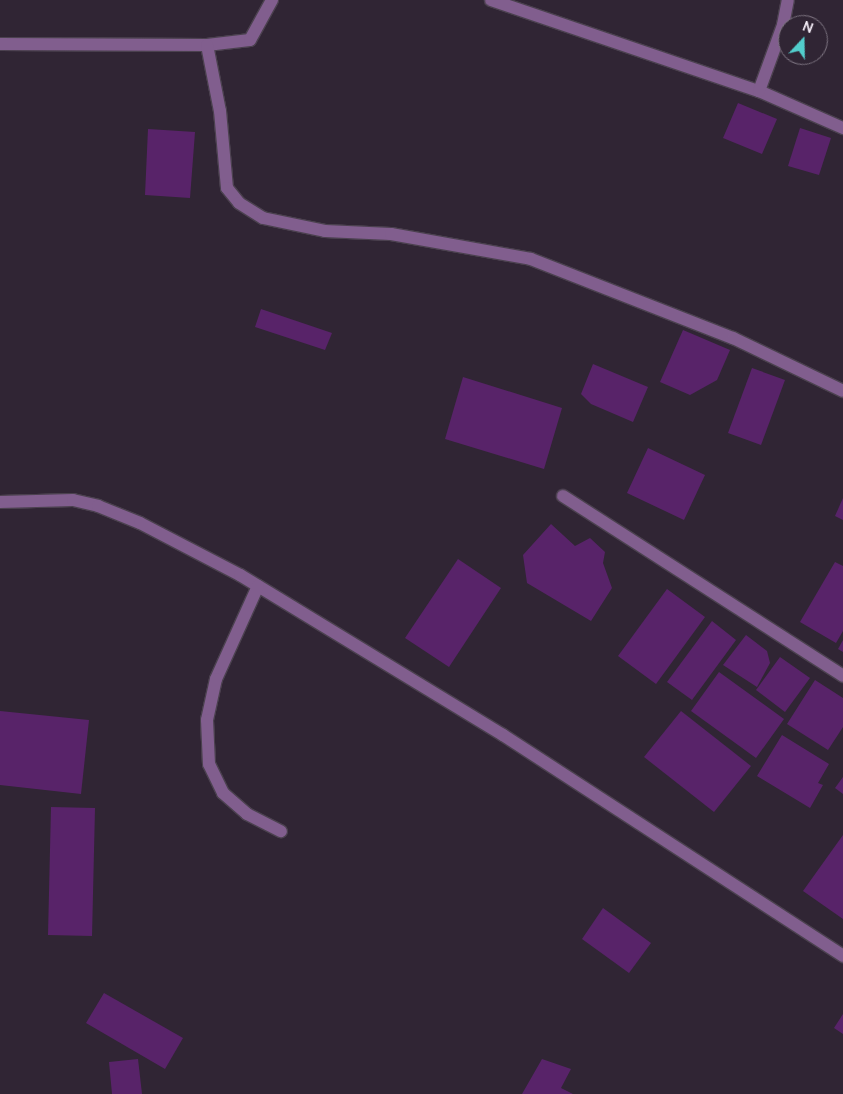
<!DOCTYPE html>
<style>
body{margin:0}
#map{position:relative;width:843px;height:1094px;overflow:hidden;background:#302534;font-family:Manrope,sans-serif}
div>[style]{position:absolute}
.building>*{inset:0;background:#582369}
.roads{filter:drop-shadow(1px 0 #4b414f) drop-shadow(-1px 0 #4b414f) drop-shadow(0 1px #4b414f) drop-shadow(0 -1px #4b414f)}
.minor>*{height:12px;margin:-6px;padding:0 6px;transform-origin:6px;border-radius:6px;background:#815e8e}
span{translate:-50% -50%;white-space:nowrap;text-align:center;line-height:1.15;-webkit-text-stroke:4px #302534;paint-order:stroke}
.north{position:absolute;left:778px;top:15px;width:50px;height:50px;box-sizing:border-box;background:#302534;border:1px solid #7e7582;border-radius:50%;rotate:21deg;font-size:14px;font-weight:700;line-height:20px;text-align:center;color:#f3ecf6}
.north::after{content:'';display:block;margin:auto;width:18px;height:22px;background:#52cdcc;clip-path:polygon(50% 0,100% 100%,50% 72%,0 100%)}
</style>
<div id="map">
<div class="building">
<div style="clip-path:polygon(738px 103px,777px 119px,762px 154px,723px 138px)"></div>
<div style="clip-path:polygon(800px 128px,831px 138px,819px 175px,788px 166px)"></div>
<div style="clip-path:polygon(148px 129px,195px 132px,190px 198px,145px 195px)"></div>
<div style="clip-path:polygon(261px 309px,332px 333px,325px 350px,255px 327px)"></div>
<div style="clip-path:polygon(683px 330px,730px 350px,717px 380px,690px 395px,660px 382px)"></div>
<div style="clip-path:polygon(593px 364px,648px 387px,633px 422px,591px 404px,581px 394px)"></div>
<div style="clip-path:polygon(752px 368px,785px 380px,761px 445px,728px 433px)"></div>
<div style="clip-path:polygon(463px 377px,562px 408px,544px 469px,445px 439px)"></div>
<div style="clip-path:polygon(648px 448px,705px 475px,684px 520px,627px 493px)"></div>
<div style="clip-path:polygon(843px 498px,843px 520px,835px 516px)"></div>
<div style="clip-path:polygon(551px 524px,575px 546px,590px 538px,605px 552px,603px 563px,612px 588px,591px 621px,527px 583px,523px 555px)"></div>
<div style="clip-path:polygon(458px 559px,501px 588px,449px 667px,405px 638px)"></div>
<div style="clip-path:polygon(835px 562px,843px 566px,843px 631px,836px 643px,800px 622px)"></div>
<div style="clip-path:polygon(667px 589px,705px 617px,656px 684px,618px 656px)"></div>
<div style="clip-path:polygon(712px 621px,736px 640px,692px 700px,667px 682px)"></div>
<div style="clip-path:polygon(746px 635px,767px 651px,770px 663px,757px 687px,723px 665px)"></div>
<div style="clip-path:polygon(843px 640px,843px 652px,838px 649px)"></div>
<div style="clip-path:polygon(780px 657px,810px 678px,785px 712px,756px 690px)"></div>
<div style="clip-path:polygon(719px 672px,784px 719px,756px 758px,691px 711px)"></div>
<div style="clip-path:polygon(815px 680px,843px 698px,843px 727px,828px 750px,787px 724px)"></div>
<div style="clip-path:polygon(0 711px,89px 720px,81px 794px,0 785px)"></div>
<div style="clip-path:polygon(681px 711px,751px 766px,714px 812px,644px 757px)"></div>
<div style="clip-path:polygon(782px 735px,829px 764px,818px 783px,823px 785px,810px 808px,757px 776px)"></div>
<div style="clip-path:polygon(843px 777px,843px 794px,835px 788px)"></div>
<div style="clip-path:polygon(51px 807px,95px 808px,92px 936px,48px 935px)"></div>
<div style="clip-path:polygon(843px 835px,843px 919px,803px 891px)"></div>
<div style="clip-path:polygon(603px 908px,651px 943px,629px 973px,582px 939px)"></div>
<div style="clip-path:polygon(104px 993px,183px 1038px,165px 1069px,86px 1023px)"></div>
<div style="clip-path:polygon(843px 1014px,843px 1034px,834px 1028px)"></div>
<div style="clip-path:polygon(138px 1059px,142px 1094px,112px 1094px,109px 1062px)"></div>
<div style="clip-path:polygon(542px 1059px,571px 1069px,561px 1088px,573px 1094px,522px 1094px)"></div>
</div>
<div class="roads">
<div class="minor">
<div style="left:491px;top:0;width:283px;rotate:18.8deg"></div>
<div style="left:759px;top:91px;width:92px;rotate:23.8deg"></div>
<div style="left:0;top:44px;width:207px;rotate:0.3deg"></div>
<div style="left:207px;top:45px;width:43px;rotate:-6.6deg"></div>
<div style="left:250px;top:40px;width:46px;rotate:-61.2deg"></div>
<div style="left:207px;top:45px;width:67px;rotate:78.9deg"></div>
<div style="left:220px;top:111px;width:77px;rotate:84.8deg"></div>
<div style="left:227px;top:188px;width:19px;rotate:51deg"></div>
<div style="left:239px;top:203px;width:28px;rotate:32deg"></div>
<div style="left:263px;top:218px;width:63px;rotate:11.8deg"></div>
<div style="left:325px;top:231px;width:66px;rotate:2.6deg"></div>
<div style="left:391px;top:234px;width:142px;rotate:10.1deg"></div>
<div style="left:531px;top:259px;width:217px;rotate:21.4deg"></div>
<div style="left:733px;top:338px;width:122px;rotate:25.7deg"></div>
<div style="left:759px;top:91px;width:70px;rotate:-70deg"></div>
<div style="left:783px;top:25px;width:25px;rotate:-79deg"></div>
<div style="left:563px;top:496px;width:333px;rotate:32.7deg"></div>
<div style="left:0;top:502px;width:73px;rotate:-1.6deg"></div>
<div style="left:73px;top:500px;width:26px;rotate:13deg"></div>
<div style="left:98px;top:506px;width:45px;rotate:22deg"></div>
<div style="left:140px;top:523px;width:113px;rotate:27.5deg"></div>
<div style="left:240px;top:575px;width:308px;rotate:31.3deg"></div>
<div style="left:503px;top:735px;width:406px;rotate:33deg"></div>
<div style="left:258px;top:586px;width:102px;rotate:114.3deg"></div>
<div style="left:216px;top:679px;width:42px;rotate:102.4deg"></div>
<div style="left:207px;top:720px;width:44px;rotate:87.4deg"></div>
<div style="left:209px;top:764px;width:32px;rotate:64deg"></div>
<div style="left:223px;top:793px;width:32px;rotate:41deg"></div>
<div style="left:247px;top:814px;width:38px;rotate:27deg"></div>
</div>
</div>
<div class="north">N</div>
</div>
